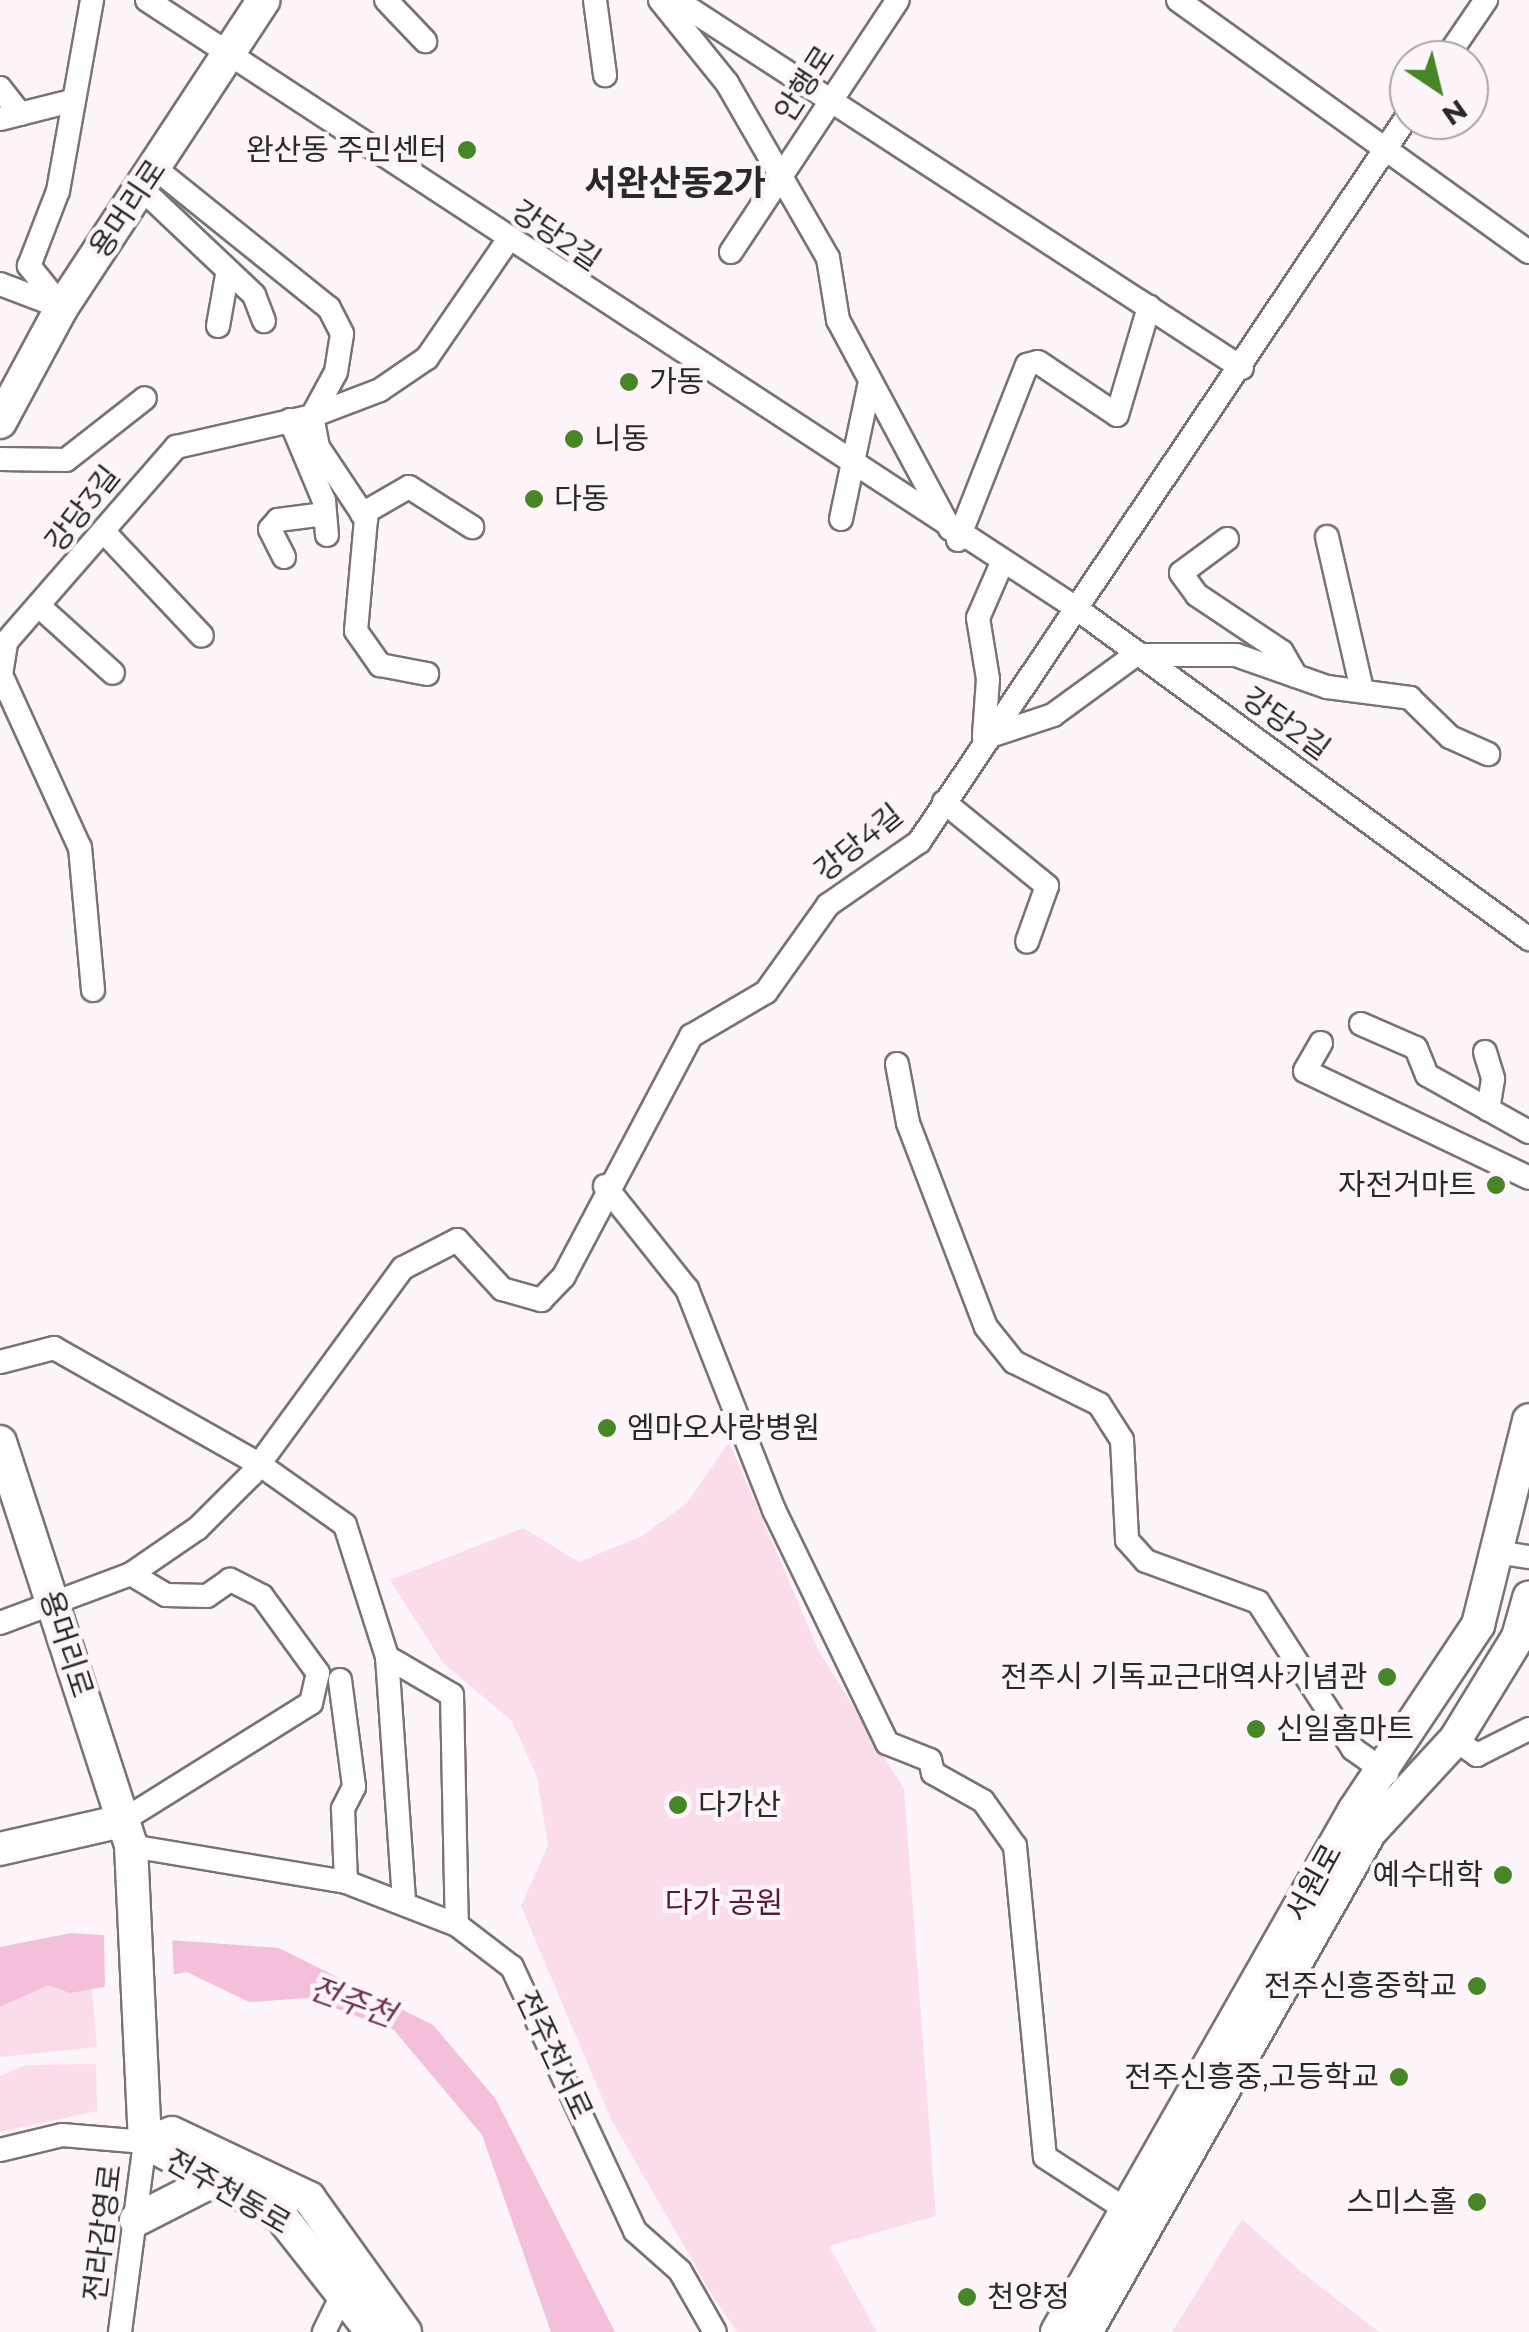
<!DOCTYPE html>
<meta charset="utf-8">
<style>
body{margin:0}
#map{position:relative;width:1529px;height:2332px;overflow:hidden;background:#fdf5f9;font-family:Montserrat,"Noto Sans KR",sans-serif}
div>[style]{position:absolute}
.green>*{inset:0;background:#fadcea}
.water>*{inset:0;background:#f3bfd9}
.pier>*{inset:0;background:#fdf5f9}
.roads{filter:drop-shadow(2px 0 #797276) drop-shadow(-2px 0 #797276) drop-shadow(0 2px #797276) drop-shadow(0 -2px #797276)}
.street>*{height:22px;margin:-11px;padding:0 11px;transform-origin:11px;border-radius:11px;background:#fff}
.secondary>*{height:32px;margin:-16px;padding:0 16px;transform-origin:16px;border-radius:16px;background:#fff}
.dots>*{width:28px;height:28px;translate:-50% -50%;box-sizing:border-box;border:5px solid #fdf5f9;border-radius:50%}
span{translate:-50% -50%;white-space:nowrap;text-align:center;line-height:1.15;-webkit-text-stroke:9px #fdf5f9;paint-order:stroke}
.street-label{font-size:30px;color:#2b282a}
.poi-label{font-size:30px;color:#2b282a}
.right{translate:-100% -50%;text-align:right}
.left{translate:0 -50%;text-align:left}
.park-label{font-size:30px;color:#55193d}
.water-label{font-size:32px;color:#6f3154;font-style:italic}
.quarter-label{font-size:35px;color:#2b282a;font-weight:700}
.north{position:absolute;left:1389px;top:40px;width:100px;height:100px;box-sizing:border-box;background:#fdf5f9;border:2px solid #a9a3a6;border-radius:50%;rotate:145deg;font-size:28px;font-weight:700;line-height:40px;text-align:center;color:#2b282a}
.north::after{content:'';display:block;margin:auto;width:35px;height:45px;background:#468626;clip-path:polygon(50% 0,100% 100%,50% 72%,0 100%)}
</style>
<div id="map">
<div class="green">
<div style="clip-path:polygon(729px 1442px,819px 1651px,904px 1789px,936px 2216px,829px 2246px,877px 2332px,737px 2332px,714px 2298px,612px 2121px,521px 1906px,548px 1846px,537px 1777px,512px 1721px,443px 1663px,390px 1580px,523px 1528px,579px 1562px,642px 1536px,687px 1503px)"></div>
<div style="clip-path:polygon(48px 1984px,92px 1989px,97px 2047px,0 2057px,0 2007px)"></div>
<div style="clip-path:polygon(96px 2064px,97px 2111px,0 2132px,0 2076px,26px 2065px)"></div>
<div style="clip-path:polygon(1242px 2219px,1299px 2270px,1379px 2332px,1172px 2332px)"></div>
</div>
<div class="water">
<div style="clip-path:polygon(71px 1933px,279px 1948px,433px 2025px,495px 2098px,615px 2332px,551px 2332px,482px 2135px,394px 2030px,308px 1998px,249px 2002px,187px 1972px,70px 1993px,48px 1985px,0 2007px,0 1947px)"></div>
</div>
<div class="pier">
<div style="clip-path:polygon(104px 1930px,172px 1933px,174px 1980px,105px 1992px)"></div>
</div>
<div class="roads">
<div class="street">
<div style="left:147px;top:0;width:1107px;rotate:33.2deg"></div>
<div style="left:1073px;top:606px;width:565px;rotate:36.14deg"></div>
<div style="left:386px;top:0;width:57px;rotate:46.4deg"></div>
<div style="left:595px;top:0;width:76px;rotate:82.4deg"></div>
<div style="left:660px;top:0;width:107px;rotate:51.1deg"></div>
<div style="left:727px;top:83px;width:202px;rotate:60deg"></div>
<div style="left:828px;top:258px;width:63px;rotate:80.8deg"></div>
<div style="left:838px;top:320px;width:237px;rotate:61.8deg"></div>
<div style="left:676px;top:0;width:675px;rotate:33.03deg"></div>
<div style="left:1178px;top:0;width:432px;rotate:35.7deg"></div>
<div style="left:1445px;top:60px;width:73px;rotate:-55.7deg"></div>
<div style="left:0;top:88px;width:33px;rotate:52deg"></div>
<div style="left:0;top:119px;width:69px;rotate:-14.2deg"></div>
<div style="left:156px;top:169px;width:222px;rotate:38.8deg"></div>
<div style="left:329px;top:308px;width:29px;rotate:63deg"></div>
<div style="left:342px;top:334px;width:38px;rotate:99deg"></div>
<div style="left:336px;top:372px;width:50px;rotate:118.6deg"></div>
<div style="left:312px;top:416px;width:32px;rotate:79deg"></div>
<div style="left:318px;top:447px;width:87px;rotate:56.3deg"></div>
<div style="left:366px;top:519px;width:112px;rotate:95.1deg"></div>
<div style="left:356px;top:631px;width:42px;rotate:54.8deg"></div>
<div style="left:380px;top:665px;width:48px;rotate:10.8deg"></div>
<div style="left:142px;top:189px;width:154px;rotate:43.4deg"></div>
<div style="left:254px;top:295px;width:28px;rotate:69deg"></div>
<div style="left:731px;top:252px;width:302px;rotate:-56.5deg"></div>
<div style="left:0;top:284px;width:62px;rotate:20.8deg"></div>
<div style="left:62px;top:307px;width:53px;rotate:-128.8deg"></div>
<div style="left:29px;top:266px;width:80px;rotate:-68.9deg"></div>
<div style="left:58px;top:191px;width:194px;rotate:-79.9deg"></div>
<div style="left:218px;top:326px;width:52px;rotate:-80deg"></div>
<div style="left:290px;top:420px;width:88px;rotate:67.2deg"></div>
<div style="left:324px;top:501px;width:34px;rotate:85deg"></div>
<div style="left:0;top:459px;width:66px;rotate:0.9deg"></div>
<div style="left:66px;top:460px;width:100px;rotate:-38.1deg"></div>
<div style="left:362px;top:514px;width:54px;rotate:-29.9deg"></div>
<div style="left:409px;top:487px;width:75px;rotate:32.4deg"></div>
<div style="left:841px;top:519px;width:136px;rotate:-78.1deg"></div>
<div style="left:105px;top:533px;width:141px;rotate:46.7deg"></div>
<div style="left:1327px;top:537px;width:157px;rotate:77.1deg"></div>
<div style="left:1227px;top:539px;width:57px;rotate:143.5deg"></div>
<div style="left:1181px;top:573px;width:27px;rotate:54deg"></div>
<div style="left:1197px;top:595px;width:102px;rotate:33.8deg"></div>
<div style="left:1282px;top:652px;width:28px;rotate:60deg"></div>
<div style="left:958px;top:540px;width:188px;rotate:-68.5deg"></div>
<div style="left:1027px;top:365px;width:11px;rotate:-15deg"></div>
<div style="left:1038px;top:362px;width:95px;rotate:33.9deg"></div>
<div style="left:1117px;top:415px;width:113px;rotate:-73.5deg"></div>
<div style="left:284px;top:557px;width:31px;rotate:-117deg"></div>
<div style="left:270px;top:529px;width:12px;rotate:-48deg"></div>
<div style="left:278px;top:520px;width:47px;rotate:-7.3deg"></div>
<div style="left:40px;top:607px;width:98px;rotate:42.1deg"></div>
<div style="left:1141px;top:655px;width:95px"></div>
<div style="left:1236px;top:655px;width:96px;rotate:19.4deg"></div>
<div style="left:1327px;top:687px;width:84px;rotate:7.5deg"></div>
<div style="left:1410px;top:698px;width:56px;rotate:44.3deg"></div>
<div style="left:1450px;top:737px;width:42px;rotate:24.1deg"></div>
<div style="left:984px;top:735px;width:56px;rotate:-85.9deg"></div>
<div style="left:988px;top:679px;width:62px;rotate:-99.3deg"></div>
<div style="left:978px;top:618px;width:58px;rotate:-66.5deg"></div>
<div style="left:984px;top:738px;width:73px;rotate:-18.4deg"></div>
<div style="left:1053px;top:715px;width:105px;rotate:-36.1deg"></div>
<div style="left:944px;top:802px;width:133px;rotate:39.2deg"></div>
<div style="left:1047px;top:886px;width:59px;rotate:109.7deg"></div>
<div style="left:93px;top:990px;width:143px;rotate:-95.2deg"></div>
<div style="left:80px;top:848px;width:190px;rotate:-114.5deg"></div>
<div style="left:1px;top:675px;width:33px;rotate:-81deg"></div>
<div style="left:6px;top:642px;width:259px;rotate:-48.9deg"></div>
<div style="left:176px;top:447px;width:139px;rotate:-12.8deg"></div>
<div style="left:312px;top:416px;width:73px;rotate:-20.9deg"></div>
<div style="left:380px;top:390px;width:57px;rotate:-34.2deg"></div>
<div style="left:427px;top:358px;width:143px;rotate:-55.5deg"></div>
<div style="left:1361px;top:1024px;width:60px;rotate:23.6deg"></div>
<div style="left:1416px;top:1048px;width:29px;rotate:68deg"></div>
<div style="left:1427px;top:1075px;width:117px;rotate:29.2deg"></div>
<div style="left:1321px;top:1043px;width:32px;rotate:120deg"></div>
<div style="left:1305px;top:1071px;width:248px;rotate:25.5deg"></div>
<div style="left:1485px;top:1052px;width:28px;rotate:73deg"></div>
<div style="left:1493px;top:1079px;width:31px;rotate:99deg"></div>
<div style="left:897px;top:1064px;width:60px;rotate:79.4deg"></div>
<div style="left:908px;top:1123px;width:218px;rotate:69.1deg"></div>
<div style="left:986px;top:1327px;width:45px;rotate:51.3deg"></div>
<div style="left:1014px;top:1362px;width:95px;rotate:26.3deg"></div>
<div style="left:1099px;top:1404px;width:43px;rotate:57.4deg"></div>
<div style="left:1122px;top:1440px;width:100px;rotate:87.1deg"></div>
<div style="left:1127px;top:1540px;width:28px;rotate:48deg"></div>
<div style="left:1146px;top:1561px;width:119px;rotate:20.1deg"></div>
<div style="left:1258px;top:1602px;width:175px;rotate:57.1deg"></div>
<div style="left:1353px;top:1749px;width:42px;rotate:35.2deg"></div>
<div style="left:605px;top:1186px;width:132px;rotate:51.5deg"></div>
<div style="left:687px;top:1289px;width:238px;rotate:68.5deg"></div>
<div style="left:774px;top:1510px;width:259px;rotate:64.1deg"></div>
<div style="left:887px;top:1743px;width:46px;rotate:21.6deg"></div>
<div style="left:930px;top:1760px;width:13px;rotate:77deg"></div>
<div style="left:933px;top:1773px;width:57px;rotate:29.2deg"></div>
<div style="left:983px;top:1801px;width:55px;rotate:54.6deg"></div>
<div style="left:1015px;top:1846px;width:312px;rotate:84.5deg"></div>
<div style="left:1045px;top:2157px;width:112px;rotate:33deg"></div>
<div style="left:0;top:1362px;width:56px;rotate:-14.5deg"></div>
<div style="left:54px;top:1348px;width:236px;rotate:29.5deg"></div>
<div style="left:259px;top:1464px;width:105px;rotate:35.3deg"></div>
<div style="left:345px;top:1525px;width:139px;rotate:72.3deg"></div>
<div style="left:387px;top:1657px;width:75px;rotate:30.3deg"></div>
<div style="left:452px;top:1695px;width:230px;rotate:88.8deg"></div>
<div style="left:1497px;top:1552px;width:32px;rotate:9deg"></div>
<div style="left:0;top:1623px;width:140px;rotate:-20.5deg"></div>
<div style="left:131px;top:1574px;width:81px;rotate:-34.5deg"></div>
<div style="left:198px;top:1528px;width:76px;rotate:-45deg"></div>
<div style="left:252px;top:1474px;width:255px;rotate:-53.8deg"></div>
<div style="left:403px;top:1268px;width:61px;rotate:-27.4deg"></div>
<div style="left:457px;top:1240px;width:67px;rotate:47.4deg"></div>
<div style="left:502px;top:1289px;width:41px;rotate:15.8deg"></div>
<div style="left:541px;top:1300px;width:33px;rotate:-46deg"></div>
<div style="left:564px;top:1276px;width:272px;rotate:-62.1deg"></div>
<div style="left:691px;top:1036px;width:87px;rotate:-30.4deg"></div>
<div style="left:766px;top:992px;width:107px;rotate:-54.5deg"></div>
<div style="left:828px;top:905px;width:111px;rotate:-34.7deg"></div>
<div style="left:919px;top:842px;width:878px;rotate:-56.06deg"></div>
<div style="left:387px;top:1657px;width:247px;rotate:86deg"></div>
<div style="left:340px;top:1680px;width:108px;rotate:82.5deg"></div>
<div style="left:354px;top:1787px;width:25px;rotate:117deg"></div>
<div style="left:343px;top:1809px;width:73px;rotate:87.6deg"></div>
<div style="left:1455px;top:1740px;width:27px;rotate:34deg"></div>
<div style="left:1477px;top:1755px;width:58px;rotate:-26.6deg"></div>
<div style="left:122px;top:1821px;width:223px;rotate:-32deg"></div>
<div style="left:311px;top:1703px;width:31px;rotate:-77deg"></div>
<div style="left:318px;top:1673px;width:95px;rotate:-126deg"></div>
<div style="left:262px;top:1596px;width:36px;rotate:-153deg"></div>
<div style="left:230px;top:1580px;width:28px;rotate:145deg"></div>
<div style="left:207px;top:1596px;width:41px;rotate:-178.6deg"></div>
<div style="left:166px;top:1595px;width:41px;rotate:-149deg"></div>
<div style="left:131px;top:1846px;width:218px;rotate:9.5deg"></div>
<div style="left:346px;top:1882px;width:119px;rotate:21.2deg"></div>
<div style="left:457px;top:1925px;width:69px;rotate:37.4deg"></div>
<div style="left:512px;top:1967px;width:291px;rotate:65deg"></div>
<div style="left:635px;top:2231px;width:60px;rotate:41.6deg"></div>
<div style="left:680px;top:2271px;width:70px;rotate:60.2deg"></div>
<div style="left:0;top:2150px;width:64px;rotate:-13.6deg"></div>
<div style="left:62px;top:2135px;width:83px;rotate:4.8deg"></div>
<div style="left:145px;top:2142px;width:192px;rotate:97.5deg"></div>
<div style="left:324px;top:2332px;width:46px;rotate:-64deg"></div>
</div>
<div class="secondary">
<div style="left:0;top:422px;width:131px;rotate:-61.7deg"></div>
<div style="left:62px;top:307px;width:367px;rotate:-56.7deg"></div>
<div style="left:0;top:1442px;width:425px;rotate:72deg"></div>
<div style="left:131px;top:1846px;width:296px;rotate:87.3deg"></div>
<div style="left:0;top:1849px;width:125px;rotate:-12.9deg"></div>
<div style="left:145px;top:2142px;width:28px;rotate:-18deg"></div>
<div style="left:172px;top:2133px;width:152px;rotate:25.4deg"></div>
<div style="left:309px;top:2198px;width:165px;rotate:54.4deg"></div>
<div style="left:145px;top:2142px;width:153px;rotate:28.4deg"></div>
<div style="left:280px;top:2215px;width:149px;rotate:51.8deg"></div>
<div style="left:136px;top:2220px;width:88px;rotate:-27.1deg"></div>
<div style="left:1057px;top:2332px;width:600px;rotate:-60.31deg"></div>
<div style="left:1354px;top:1811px;width:224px;rotate:-56.3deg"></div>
<div style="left:1478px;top:1625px;width:211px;rotate:-76deg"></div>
<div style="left:1086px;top:2332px;width:575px;rotate:-60.4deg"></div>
<div style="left:1370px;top:1832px;width:125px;rotate:-47.3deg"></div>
<div style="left:1455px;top:1740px;width:121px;rotate:-58.5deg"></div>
<div style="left:1518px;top:1637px;width:41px;rotate:-74.2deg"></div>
</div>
</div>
<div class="dots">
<div style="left:467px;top:150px;background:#468626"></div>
<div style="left:629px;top:382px;background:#468626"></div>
<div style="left:574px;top:439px;background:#468626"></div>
<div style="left:534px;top:499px;background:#468626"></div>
<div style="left:1496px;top:1185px;background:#468626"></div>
<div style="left:607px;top:1428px;background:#468626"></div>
<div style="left:1387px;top:1677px;background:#468626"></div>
<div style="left:1256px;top:1729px;background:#468626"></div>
<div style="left:678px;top:1805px;background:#468626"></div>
<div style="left:1503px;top:1875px;background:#468626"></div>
<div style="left:1477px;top:1986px;background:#468626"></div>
<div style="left:1399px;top:2077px;background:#468626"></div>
<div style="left:1477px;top:2202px;background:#468626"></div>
<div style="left:967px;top:2297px;background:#468626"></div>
</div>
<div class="street-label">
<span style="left:805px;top:84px;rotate:-57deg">안행로</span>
<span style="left:128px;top:209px;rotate:-56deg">용머리로</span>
<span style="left:556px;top:236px;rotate:34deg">강당2길</span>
<span style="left:83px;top:509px;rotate:-52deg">강당3길</span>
<span style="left:1286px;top:724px;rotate:36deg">강당2길</span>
<span style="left:859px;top:843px;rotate:-39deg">강당4길</span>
<span style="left:66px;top:1644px;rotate:72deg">용머리로</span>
<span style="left:1314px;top:1883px;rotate:-61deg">서원로</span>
<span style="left:554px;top:2055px;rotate:65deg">전주천서로</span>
<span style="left:228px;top:2192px;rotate:30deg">전주천동로</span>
<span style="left:103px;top:2233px;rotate:-83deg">전라감영로</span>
</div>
<div class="poi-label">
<span class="right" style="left:447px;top:150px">완산동 주민센터</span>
<span class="left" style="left:649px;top:382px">가동</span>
<span class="left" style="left:594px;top:439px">니동</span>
<span class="left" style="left:554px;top:499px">다동</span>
<span class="right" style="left:1476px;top:1185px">자전거마트</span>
<span class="left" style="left:627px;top:1428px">엠마오사랑병원</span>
<span class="right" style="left:1367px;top:1677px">전주시 기독교근대역사기념관</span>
<span class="left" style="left:1276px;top:1729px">신일홈마트</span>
<span class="left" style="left:698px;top:1805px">다가산</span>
<span class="right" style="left:1483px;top:1875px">예수대학</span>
<span class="right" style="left:1457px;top:1986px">전주신흥중학교</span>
<span class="right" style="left:1379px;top:2077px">전주신흥중,고등학교</span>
<span class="right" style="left:1457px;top:2202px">스미스홀</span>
<span class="left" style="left:987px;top:2297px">천양정</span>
</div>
<div class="park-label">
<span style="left:724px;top:1903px">다가 공원</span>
</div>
<div class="water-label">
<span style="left:352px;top:2002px;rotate:20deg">전주천</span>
</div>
<div class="quarter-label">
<span style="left:675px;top:183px">서완산동2가</span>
</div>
<div class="north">N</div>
</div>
